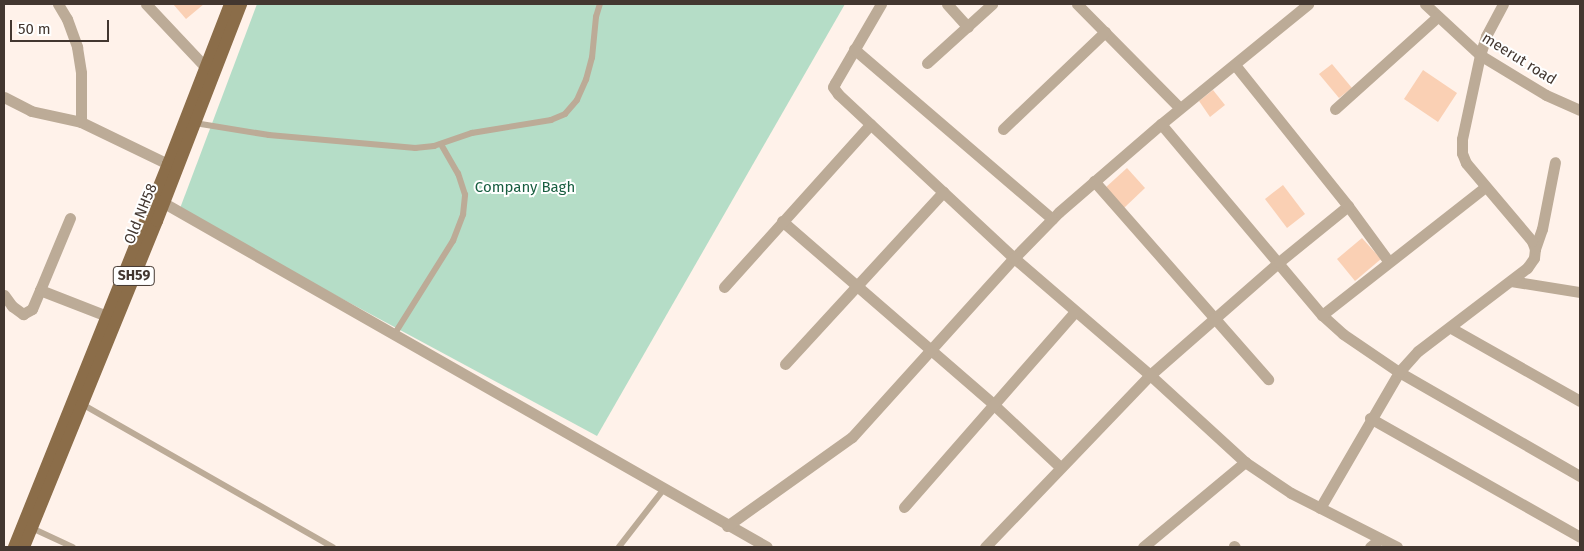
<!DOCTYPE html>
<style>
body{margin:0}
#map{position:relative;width:1584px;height:551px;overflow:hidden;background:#fff2ea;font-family:"Fira Sans",sans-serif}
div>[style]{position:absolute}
.green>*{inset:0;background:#b5ddc7}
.building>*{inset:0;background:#fad0b4}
.lane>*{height:5.5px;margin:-2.75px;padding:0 2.75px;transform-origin:2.75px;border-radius:2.75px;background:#bcab97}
.street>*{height:11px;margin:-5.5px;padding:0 5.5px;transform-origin:5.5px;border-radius:5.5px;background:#bcab97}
.primary>*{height:12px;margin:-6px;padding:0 6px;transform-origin:6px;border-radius:6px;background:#8b6d49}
span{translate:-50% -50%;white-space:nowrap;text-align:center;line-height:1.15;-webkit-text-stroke:4px #fff;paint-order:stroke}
.shield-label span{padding:1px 4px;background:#fff;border:1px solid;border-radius:4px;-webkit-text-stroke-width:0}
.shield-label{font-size:14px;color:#433730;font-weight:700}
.street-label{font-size:15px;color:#433730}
.park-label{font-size:15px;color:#185e40}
.frame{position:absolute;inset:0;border:5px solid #433730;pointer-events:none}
.scale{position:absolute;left:10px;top:20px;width:99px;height:22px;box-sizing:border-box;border:2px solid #433730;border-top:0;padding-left:6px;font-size:15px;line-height:18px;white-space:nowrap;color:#433730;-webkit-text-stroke:4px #fff;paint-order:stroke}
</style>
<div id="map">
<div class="green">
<div style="clip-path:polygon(257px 4px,845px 4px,597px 436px,179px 211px)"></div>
</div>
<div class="building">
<div style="clip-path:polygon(173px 4px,204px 4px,186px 19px)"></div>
<div style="clip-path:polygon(1332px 64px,1352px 88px,1339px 98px,1319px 74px)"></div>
<div style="clip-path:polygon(1423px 70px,1457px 93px,1438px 122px,1404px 99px)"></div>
<div style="clip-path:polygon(1213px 90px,1225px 105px,1210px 117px,1199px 101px)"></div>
<div style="clip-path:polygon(1127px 168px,1145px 188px,1124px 208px,1105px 188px)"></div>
<div style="clip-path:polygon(1283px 185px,1305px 214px,1287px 228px,1265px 199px)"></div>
<div style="clip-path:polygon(1362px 238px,1381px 259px,1355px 281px,1337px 259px)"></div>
</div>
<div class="lane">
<div style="left:195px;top:123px;width:75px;rotate:9.2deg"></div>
<div style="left:269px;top:135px;width:147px;rotate:5.1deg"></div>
<div style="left:415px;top:148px;width:19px;rotate:-6deg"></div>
<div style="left:434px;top:146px;width:40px;rotate:-18.9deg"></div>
<div style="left:472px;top:133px;width:80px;rotate:-9.3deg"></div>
<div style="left:551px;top:120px;width:15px;rotate:-23deg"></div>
<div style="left:565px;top:114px;width:18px;rotate:-49deg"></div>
<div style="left:577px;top:100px;width:22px;rotate:-66deg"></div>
<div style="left:586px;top:80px;width:23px;rotate:-75deg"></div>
<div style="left:592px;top:58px;width:41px;rotate:-84.4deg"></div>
<div style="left:596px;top:17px;width:14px;rotate:-73deg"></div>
<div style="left:394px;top:335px;width:111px;rotate:-57.9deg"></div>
<div style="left:453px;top:241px;width:28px;rotate:-69deg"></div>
<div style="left:463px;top:215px;width:20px;rotate:-84deg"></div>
<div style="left:465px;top:195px;width:22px;rotate:-108deg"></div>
<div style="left:458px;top:174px;width:34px;rotate:-120deg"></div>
<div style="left:82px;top:404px;width:289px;rotate:29.7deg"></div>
<div style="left:32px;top:528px;width:45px;rotate:24.9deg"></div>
<div style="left:619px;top:547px;width:73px;rotate:-52.2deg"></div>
</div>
<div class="street">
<div style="left:58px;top:4px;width:17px;rotate:59deg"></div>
<div style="left:67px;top:19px;width:30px;rotate:70deg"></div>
<div style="left:77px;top:47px;width:26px;rotate:81deg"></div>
<div style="left:81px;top:73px;width:49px;rotate:90deg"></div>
<div style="left:81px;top:122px;width:106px;rotate:25.8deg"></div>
<div style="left:146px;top:4px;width:93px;rotate:46.7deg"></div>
<div style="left:881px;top:4px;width:91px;rotate:120.2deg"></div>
<div style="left:835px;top:83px;width:4px;rotate:117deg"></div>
<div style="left:833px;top:87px;width:9px;rotate:54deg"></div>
<div style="left:838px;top:94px;width:241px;rotate:43deg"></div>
<div style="left:1014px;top:258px;width:179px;rotate:40.7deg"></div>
<div style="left:1150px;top:375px;width:129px;rotate:42.5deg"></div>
<div style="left:1245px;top:462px;width:55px;rotate:34deg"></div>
<div style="left:1291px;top:493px;width:119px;rotate:27deg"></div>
<div style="left:947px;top:4px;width:31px;rotate:48deg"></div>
<div style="left:1077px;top:4px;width:146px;rotate:45.3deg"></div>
<div style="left:1425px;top:4px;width:75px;rotate:42.8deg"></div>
<div style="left:1480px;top:55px;width:77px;rotate:31.2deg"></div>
<div style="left:1546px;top:95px;width:37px;rotate:24deg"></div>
<div style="left:854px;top:49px;width:261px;rotate:40.6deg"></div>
<div style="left:927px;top:63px;width:88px;rotate:-42.2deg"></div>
<div style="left:4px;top:97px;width:30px;rotate:27deg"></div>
<div style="left:31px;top:111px;width:51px;rotate:12.4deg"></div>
<div style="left:1335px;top:109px;width:137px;rotate:-42deg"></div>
<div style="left:1161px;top:124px;width:250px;rotate:49.9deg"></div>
<div style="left:1322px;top:315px;width:28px;rotate:42deg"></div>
<div style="left:1343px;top:334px;width:68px;rotate:34.2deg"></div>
<div style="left:1399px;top:372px;width:209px;rotate:29.9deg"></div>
<div style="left:1003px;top:129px;width:141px;rotate:-43.6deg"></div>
<div style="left:1094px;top:181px;width:264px;rotate:48.7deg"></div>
<div style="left:164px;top:203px;width:694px;rotate:29.7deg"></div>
<div style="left:1348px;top:206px;width:69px;rotate:53.8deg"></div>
<div style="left:782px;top:221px;width:279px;rotate:40.9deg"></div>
<div style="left:993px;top:404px;width:92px;rotate:43.2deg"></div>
<div style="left:1535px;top:249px;width:21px;rotate:-71deg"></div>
<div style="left:1542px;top:229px;width:68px;rotate:-79deg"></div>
<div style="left:1511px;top:281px;width:70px;rotate:9.1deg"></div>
<div style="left:724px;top:287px;width:219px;rotate:-48deg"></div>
<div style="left:40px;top:290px;width:78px;rotate:-67.4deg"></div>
<div style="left:4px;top:295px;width:14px;rotate:54deg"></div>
<div style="left:12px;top:306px;width:14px;rotate:36deg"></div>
<div style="left:23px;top:314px;width:10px;rotate:-29deg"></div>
<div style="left:32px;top:309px;width:21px;rotate:-67deg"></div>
<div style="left:40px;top:290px;width:72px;rotate:21.2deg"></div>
<div style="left:1322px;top:315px;width:207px;rotate:-38.1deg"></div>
<div style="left:1451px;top:328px;width:148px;rotate:29.5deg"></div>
<div style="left:785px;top:364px;width:234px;rotate:-47.4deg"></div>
<div style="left:1370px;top:418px;width:241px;rotate:29.5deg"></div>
<div style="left:904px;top:507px;width:259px;rotate:-48.8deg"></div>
<div style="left:1320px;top:508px;width:157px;rotate:-59.8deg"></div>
<div style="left:1399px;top:372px;width:28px;rotate:-48deg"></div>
<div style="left:1418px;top:351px;width:137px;rotate:-37.3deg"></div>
<div style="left:1527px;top:268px;width:12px;rotate:-55deg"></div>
<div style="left:1534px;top:258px;width:9px;rotate:-84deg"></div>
<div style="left:1535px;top:249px;width:9px;rotate:-111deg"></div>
<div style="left:1532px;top:241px;width:102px;rotate:-130.2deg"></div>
<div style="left:1466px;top:163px;width:11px;rotate:-112deg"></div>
<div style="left:1462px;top:153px;width:14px;rotate:-90deg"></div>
<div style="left:1462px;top:139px;width:86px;rotate:-77.9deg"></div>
<div style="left:1480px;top:55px;width:20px;rotate:-72deg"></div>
<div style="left:1486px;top:36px;width:36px;rotate:-62deg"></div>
<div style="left:727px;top:526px;width:153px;rotate:-35.5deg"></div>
<div style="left:852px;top:437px;width:241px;rotate:-47.9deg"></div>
<div style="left:1014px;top:258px;width:64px;rotate:-45.6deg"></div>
<div style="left:1059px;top:212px;width:135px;rotate:-40.8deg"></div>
<div style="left:1161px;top:124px;width:190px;rotate:-39.2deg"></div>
<div style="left:1234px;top:546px;width:1px;rotate:45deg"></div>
<div style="left:985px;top:547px;width:238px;rotate:-46.2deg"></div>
<div style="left:1150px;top:375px;width:171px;rotate:-41.2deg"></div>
<div style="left:1279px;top:262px;width:89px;rotate:-39.1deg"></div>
<div style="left:1348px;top:206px;width:181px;rotate:-128.7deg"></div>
<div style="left:1143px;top:547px;width:133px;rotate:-39.8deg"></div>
<div style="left:1370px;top:547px;width:13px;rotate:-39deg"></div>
</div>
<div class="primary">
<div style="left:14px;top:547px;width:413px;rotate:-68.1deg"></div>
<div style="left:168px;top:164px;width:172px;rotate:-68.8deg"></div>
<div style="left:24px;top:547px;width:352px;rotate:-67.8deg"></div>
<div style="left:157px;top:221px;width:233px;rotate:-68.8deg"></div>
</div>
<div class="shield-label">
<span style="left:134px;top:276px">SH59</span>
</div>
<div class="street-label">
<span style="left:1519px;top:59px;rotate:32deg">meerut road</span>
<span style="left:141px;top:214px;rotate:-68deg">Old NH58</span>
</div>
<div class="park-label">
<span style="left:525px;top:188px">Company Bagh</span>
</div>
<div class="frame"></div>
<div class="scale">50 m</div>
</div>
